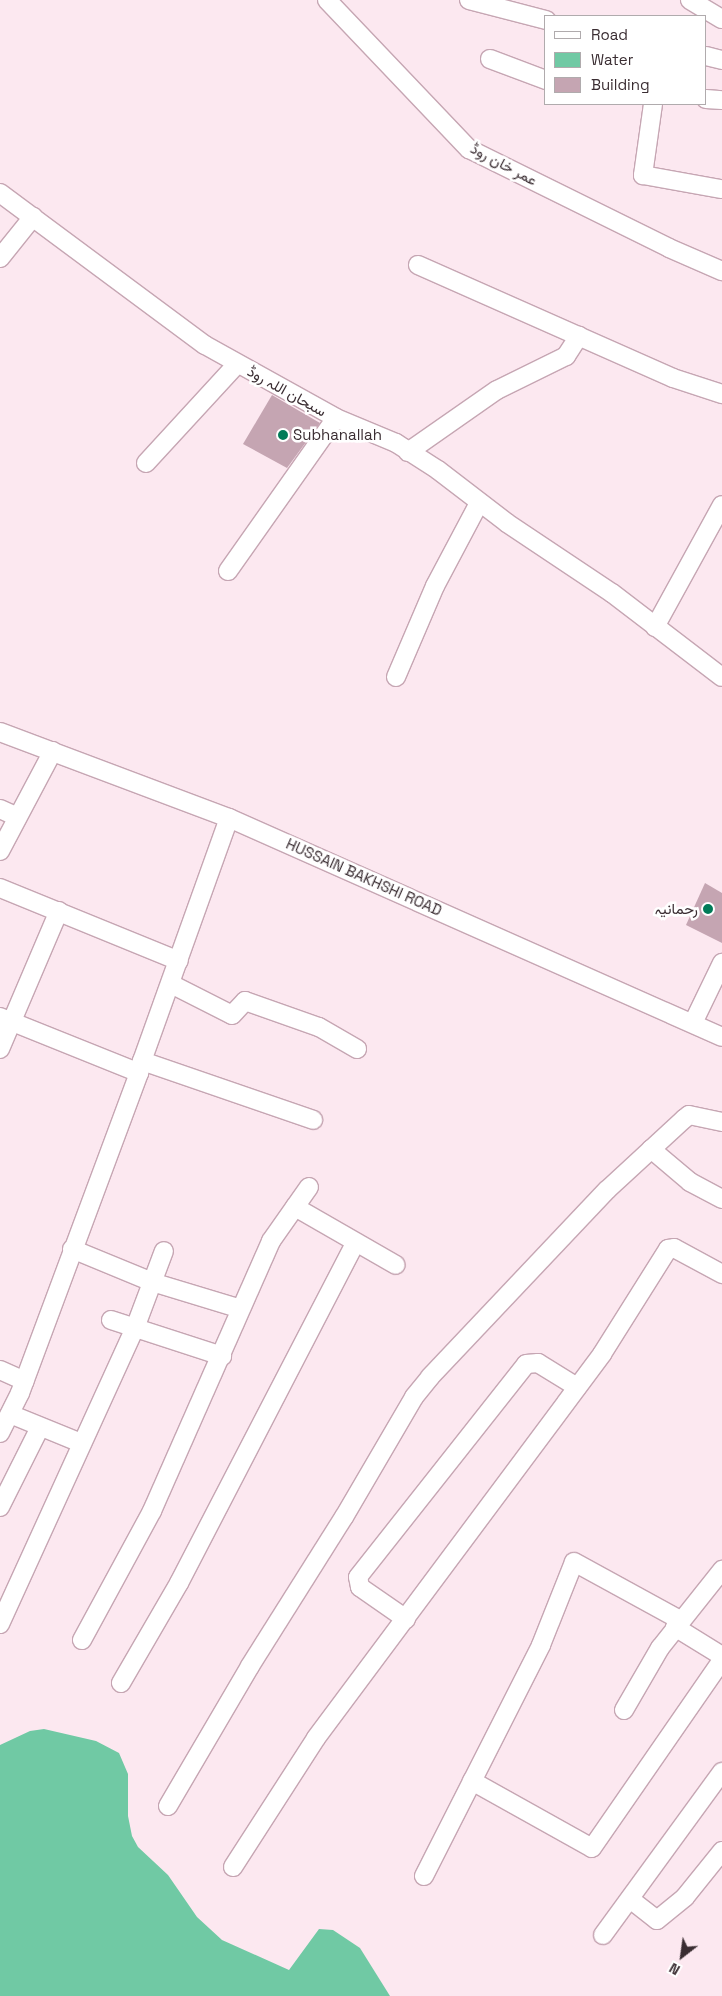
<!DOCTYPE html>
<meta charset="utf-8">
<style>
body{margin:0}
#map{position:relative;width:722px;height:1996px;overflow:hidden;background:#fce8f0;font-family:"Space Grotesk",Vazirmatn,sans-serif}
div>[style]{position:absolute}
.water>*{inset:0;background:#70c9a4}
.building>*{inset:0;background:#c5a5b2}
.roads{filter:drop-shadow(1px 0 #c6a6b3) drop-shadow(-1px 0 #c6a6b3) drop-shadow(0 1px #c6a6b3) drop-shadow(0 -1px #c6a6b3)}
.minor>*{height:18px;margin:-9px;padding:0 9px;transform-origin:9px;border-radius:9px;background:#fff}
.dots>*{width:14px;height:14px;translate:-50% -50%;box-sizing:border-box;border:2px solid #fff;border-radius:50%}
span{translate:-50% -50%;white-space:nowrap;text-align:center;line-height:1.15;-webkit-text-stroke:5px #fff;paint-order:stroke}
.street-label{font-size:15px;color:#3a2d32}
.poi-label{font-size:15px;color:#3a2d32}
.left{translate:0 -50%;text-align:left}
.right{translate:-100% -50%;text-align:right}
.legend{position:absolute;left:544px;top:15px;width:162px;height:90px;box-sizing:border-box;background:#fff;border:1px solid #b0abad;margin:0;padding:6px 9px;list-style:none;font-size:15px;color:#3a2d32}
.legend li{display:flex;align-items:center;gap:10px;height:25px}
.legend b{width:25px;border:1px solid #b0abad}
.north{position:absolute;left:657px;top:1931px;width:50px;height:50px;-webkit-text-stroke:4px #fff;paint-order:stroke;rotate:210deg;font-size:14px;font-weight:700;line-height:20px;text-align:center;color:#3a2d32}
.north::after{content:'';display:block;margin:auto;width:18px;height:22px;background:#3a2d32;clip-path:polygon(50% 0,100% 100%,50% 72%,0 100%)}
</style>
<div id="map">
<div class="water">
<div style="clip-path:polygon(44px 1729px,96px 1741px,119px 1753px,128px 1774px,128px 1816px,132px 1836px,138px 1847px,168px 1875px,197px 1917px,222px 1940px,289px 1970px,319px 1929px,333px 1930px,360px 1948px,390px 1996px,0 1996px,0 1745px,30px 1731px)"></div>
</div>
<div class="building">
<div style="clip-path:polygon(272px 395px,320px 423px,287px 468px,243px 444px)"></div>
<div style="clip-path:polygon(705px 883px,722px 893px,722px 943px,686px 925px)"></div>
</div>
<div class="roads">
<div class="minor">
<div style="left:327px;top:0;width:206px;rotate:46.4deg"></div>
<div style="left:469px;top:149px;width:223px;rotate:26.3deg"></div>
<div style="left:669px;top:248px;width:58px;rotate:23.5deg"></div>
<div style="left:469px;top:0;width:80px;rotate:14.6deg"></div>
<div style="left:690px;top:0;width:37px;rotate:31deg"></div>
<div style="left:706px;top:56px;width:16px;rotate:14deg"></div>
<div style="left:490px;top:59px;width:60px;rotate:20.6deg"></div>
<div style="left:706px;top:99px;width:16px;rotate:4deg"></div>
<div style="left:653px;top:104px;width:72px;rotate:98deg"></div>
<div style="left:643px;top:175px;width:79px;rotate:10.2deg"></div>
<div style="left:0;top:193px;width:255px;rotate:36.6deg"></div>
<div style="left:205px;top:345px;width:150px;rotate:29.1deg"></div>
<div style="left:336px;top:418px;width:65px;rotate:22.6deg"></div>
<div style="left:396px;top:443px;width:50px;rotate:32.7deg"></div>
<div style="left:438px;top:470px;width:87px;rotate:37.5deg"></div>
<div style="left:507px;top:523px;width:126px;rotate:33.7deg"></div>
<div style="left:612px;top:593px;width:138px;rotate:37.4deg"></div>
<div style="left:0;top:258px;width:53px;rotate:-51.2deg"></div>
<div style="left:418px;top:265px;width:279px;rotate:23.9deg"></div>
<div style="left:673px;top:378px;width:52px;rotate:18.1deg"></div>
<div style="left:408px;top:452px;width:108px;rotate:-34.9deg"></div>
<div style="left:497px;top:390px;width:77px;rotate:-26.2deg"></div>
<div style="left:566px;top:356px;width:24px;rotate:-57deg"></div>
<div style="left:146px;top:463px;width:134px;rotate:-47.4deg"></div>
<div style="left:228px;top:571px;width:187px;rotate:-54.8deg"></div>
<div style="left:655px;top:627px;width:139px;rotate:-61.2deg"></div>
<div style="left:396px;top:677px;width:99px;rotate:-66.8deg"></div>
<div style="left:435px;top:586px;width:94px;rotate:-62.1deg"></div>
<div style="left:0;top:732px;width:245px;rotate:20.6deg"></div>
<div style="left:229px;top:818px;width:539px;rotate:23.95deg"></div>
<div style="left:0;top:809px;width:17px;rotate:24deg"></div>
<div style="left:0;top:851px;width:113px;rotate:-62.1deg"></div>
<div style="left:0;top:888px;width:193px;rotate:22.2deg"></div>
<div style="left:171px;top:984px;width:68px;rotate:26.9deg"></div>
<div style="left:232px;top:1015px;width:19px;rotate:-47deg"></div>
<div style="left:245px;top:1001px;width:78px;rotate:19.4deg"></div>
<div style="left:319px;top:1027px;width:44px;rotate:30.1deg"></div>
<div style="left:0;top:1017px;width:150px;rotate:21.9deg"></div>
<div style="left:139px;top:1073px;width:12px;rotate:-76deg"></div>
<div style="left:142px;top:1061px;width:181px;rotate:19deg"></div>
<div style="left:693px;top:1023px;width:67px;rotate:-64.2deg"></div>
<div style="left:0;top:1049px;width:150px;rotate:-66.9deg"></div>
<div style="left:142px;top:1061px;width:258px;rotate:-70.3deg"></div>
<div style="left:651px;top:1149px;width:51px;rotate:40.2deg"></div>
<div style="left:690px;top:1182px;width:36px;rotate:28deg"></div>
<div style="left:295px;top:1207px;width:116px;rotate:29.9deg"></div>
<div style="left:72px;top:1249px;width:87px;rotate:22.4deg"></div>
<div style="left:152px;top:1282px;width:90px;rotate:16.8deg"></div>
<div style="left:111px;top:1320px;width:117px;rotate:18deg"></div>
<div style="left:0;top:1370px;width:27px;rotate:24deg"></div>
<div style="left:10px;top:1414px;width:77px;rotate:22.2deg"></div>
<div style="left:0;top:1433px;width:45px;rotate:-63.4deg"></div>
<div style="left:20px;top:1393px;width:341px;rotate:-69.6deg"></div>
<div style="left:0;top:1507px;width:89px;rotate:-63.4deg"></div>
<div style="left:406px;top:1619px;width:56px;rotate:-145.2deg"></div>
<div style="left:360px;top:1587px;width:10px;rotate:-101deg"></div>
<div style="left:358px;top:1577px;width:271px;rotate:-51.7deg"></div>
<div style="left:526px;top:1364px;width:12px;rotate:-5deg"></div>
<div style="left:538px;top:1363px;width:46px;rotate:31.6deg"></div>
<div style="left:0;top:1624px;width:325px;rotate:-65.5deg"></div>
<div style="left:135px;top:1328px;width:82px;rotate:-69.4deg"></div>
<div style="left:675px;top:1627px;width:55px;rotate:31.7deg"></div>
<div style="left:82px;top:1640px;width:147px;rotate:-61.5deg"></div>
<div style="left:152px;top:1511px;width:295px;rotate:-66.2deg"></div>
<div style="left:271px;top:1241px;width:66px;rotate:-54.9deg"></div>
<div style="left:121px;top:1683px;width:116px;rotate:-59.9deg"></div>
<div style="left:179px;top:1583px;width:382px;rotate:-62.6deg"></div>
<div style="left:624px;top:1710px;width:72px;rotate:-59.9deg"></div>
<div style="left:660px;top:1648px;width:100px;rotate:-51.5deg"></div>
<div style="left:472px;top:1781px;width:137px;rotate:29.2deg"></div>
<div style="left:592px;top:1848px;width:229px;rotate:-55.3deg"></div>
<div style="left:168px;top:1806px;width:162px;rotate:-59.6deg"></div>
<div style="left:250px;top:1666px;width:176px;rotate:-57.8deg"></div>
<div style="left:344px;top:1517px;width:139px;rotate:-59.7deg"></div>
<div style="left:414px;top:1397px;width:26px;rotate:-51deg"></div>
<div style="left:430px;top:1377px;width:257px;rotate:-46.6deg"></div>
<div style="left:607px;top:1190px;width:105px;rotate:-42.7deg"></div>
<div style="left:684px;top:1119px;width:6px;rotate:-39deg"></div>
<div style="left:689px;top:1115px;width:34px;rotate:12deg"></div>
<div style="left:233px;top:1867px;width:153px;rotate:-57.2deg"></div>
<div style="left:316px;top:1738px;width:479px;rotate:-53.3deg"></div>
<div style="left:602px;top:1354px;width:124px;rotate:-57.8deg"></div>
<div style="left:668px;top:1249px;width:6px;rotate:-9deg"></div>
<div style="left:674px;top:1248px;width:55px;rotate:28.4deg"></div>
<div style="left:424px;top:1876px;width:259px;rotate:-63.1deg"></div>
<div style="left:541px;top:1645px;width:89px;rotate:-68.3deg"></div>
<div style="left:574px;top:1562px;width:121px;rotate:28.7deg"></div>
<div style="left:630px;top:1899px;width:34px;rotate:38deg"></div>
<div style="left:657px;top:1920px;width:36px;rotate:-39deg"></div>
<div style="left:685px;top:1897px;width:59px;rotate:-51.2deg"></div>
<div style="left:603px;top:1935px;width:202px;rotate:-53.9deg"></div>
</div>
</div>
<div class="dots">
<div style="left:283px;top:435px;background:#017b58"></div>
<div style="left:708px;top:909px;background:#017b58"></div>
</div>
<div class="street-label">
<span style="left:504px;top:164px;rotate:28deg">عمر خان روڈ</span>
<span style="left:287px;top:391px;rotate:29deg">سبحان اللہ روڈ</span>
<span style="left:364px;top:877px;rotate:24deg">HUSSAIN BAKHSHI ROAD</span>
</div>
<div class="poi-label">
<span class="left" style="left:293px;top:435px">Subhanallah</span>
<span class="right" style="left:698px;top:909px">رحمانیہ</span>
</div>
<ul class="legend">
<li><b style="height:6px;background:#fff"></b>Road</li>
<li><b style="height:14px;background:#70c9a4"></b>Water</li>
<li><b style="height:14px;background:#c5a5b2"></b>Building</li>
</ul>
<div class="north">N</div>
</div>
